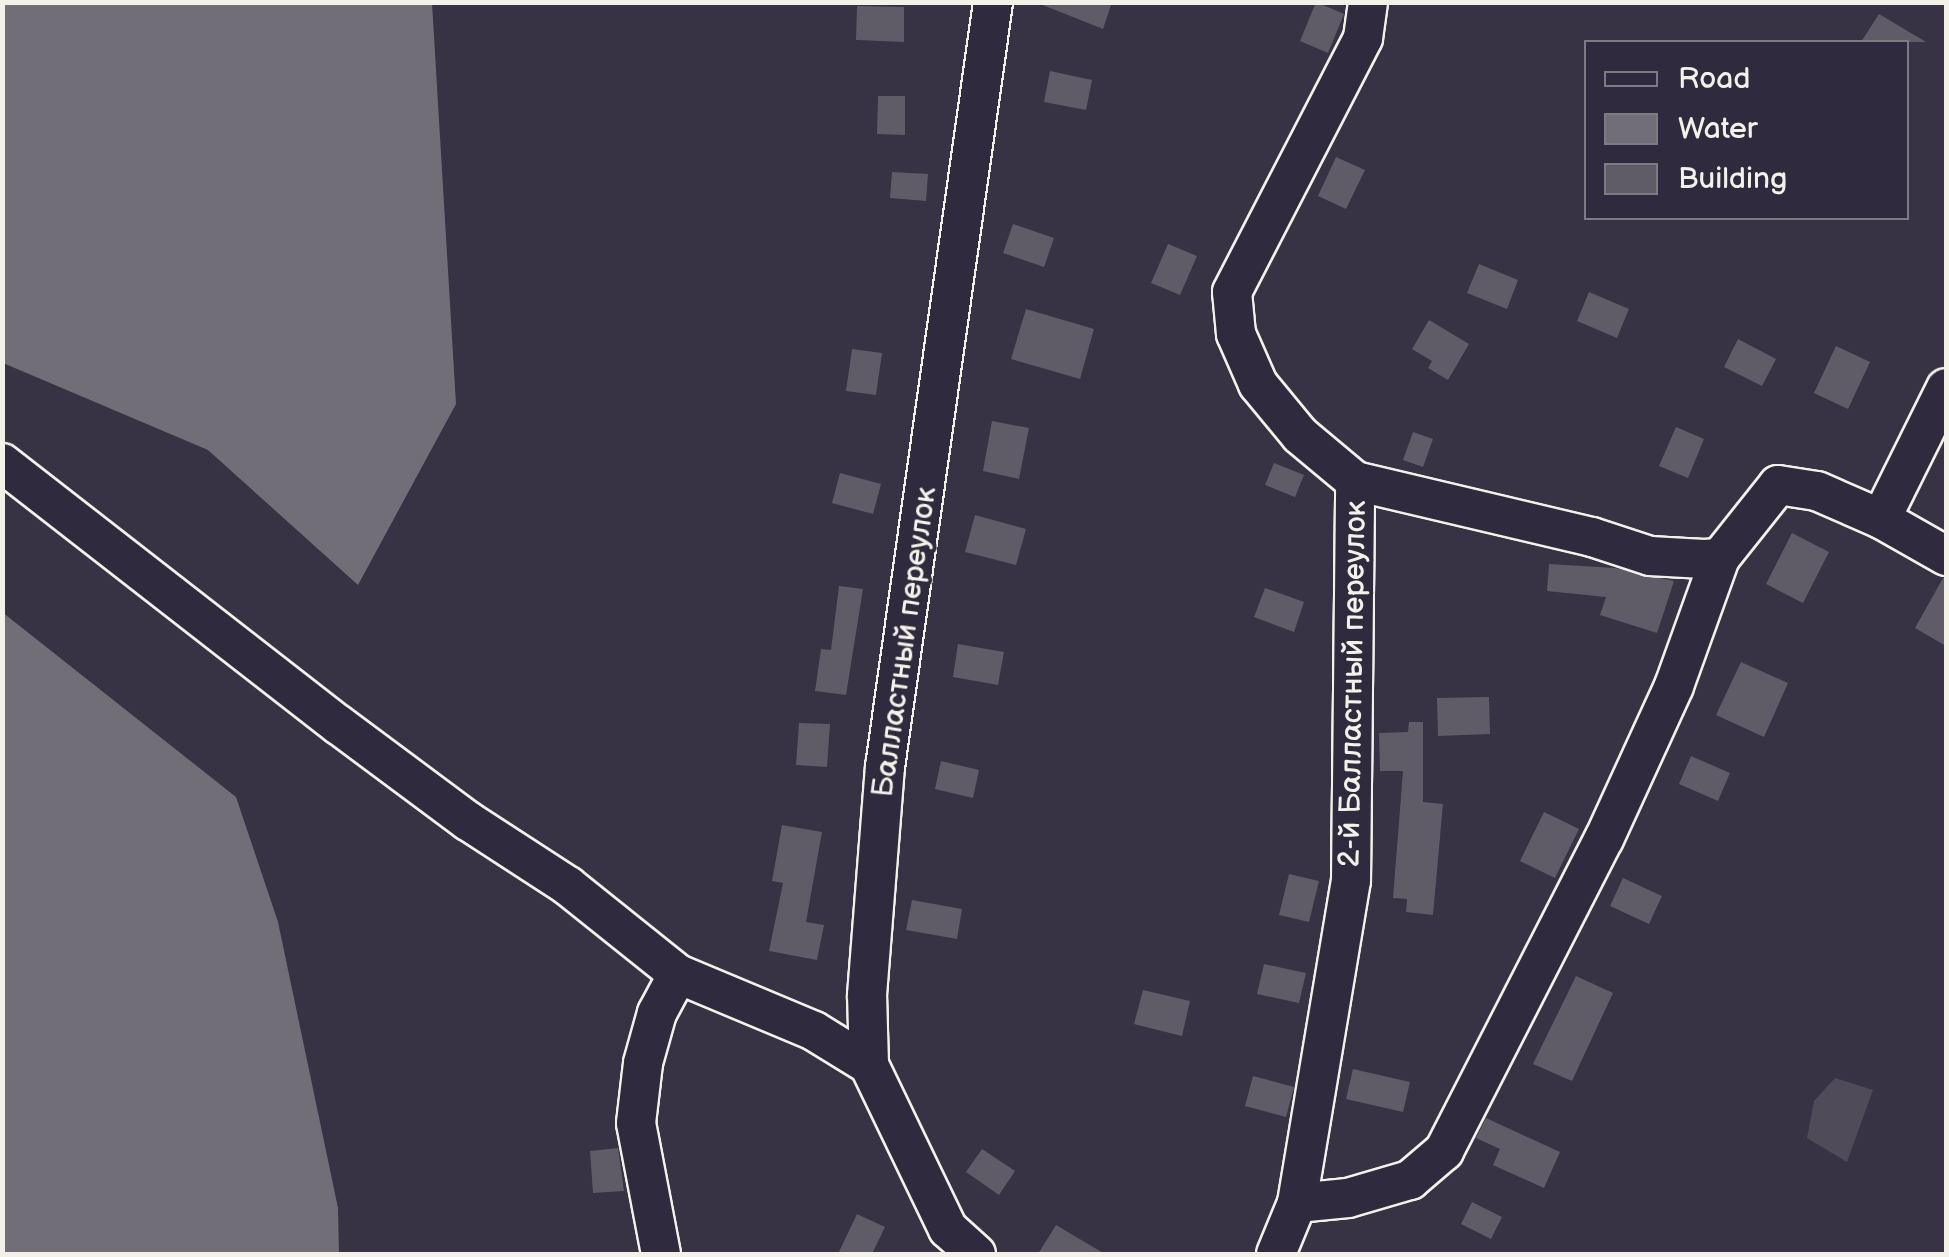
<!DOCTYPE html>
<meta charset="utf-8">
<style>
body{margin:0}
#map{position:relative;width:1949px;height:1257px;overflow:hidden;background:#373244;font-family:"Balsamiq Sans",sans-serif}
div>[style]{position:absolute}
.green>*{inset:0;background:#504b59}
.water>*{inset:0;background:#726e77}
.building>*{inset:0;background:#5f5c67}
.roads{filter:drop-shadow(2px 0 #f4f1e8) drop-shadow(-2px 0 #f4f1e8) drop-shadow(0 2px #f4f1e8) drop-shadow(0 -2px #f4f1e8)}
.minor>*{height:38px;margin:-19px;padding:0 19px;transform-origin:19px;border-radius:19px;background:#2f2a3d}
span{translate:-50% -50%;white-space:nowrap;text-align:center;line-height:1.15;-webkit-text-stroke:8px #2f2a3d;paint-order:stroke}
.street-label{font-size:30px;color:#f4f1e8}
.frame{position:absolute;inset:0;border:5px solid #f4f1e8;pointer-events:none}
.legend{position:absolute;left:1584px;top:40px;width:325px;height:180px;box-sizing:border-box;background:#2f2a3d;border:2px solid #7e7a81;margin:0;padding:12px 18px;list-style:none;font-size:30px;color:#f4f1e8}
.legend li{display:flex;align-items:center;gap:20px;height:50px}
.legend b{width:50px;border:2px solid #7e7a81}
</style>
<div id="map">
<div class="green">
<div style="clip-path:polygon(1835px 1078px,1873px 1090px,1847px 1162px,1807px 1138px,1814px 1101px)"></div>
</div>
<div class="water">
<div style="clip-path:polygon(2px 3px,432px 3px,456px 404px,358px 585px,208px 450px,3px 363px)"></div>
<div style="clip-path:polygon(2px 612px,236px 797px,278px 922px,338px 1208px,339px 1254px,3px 1254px)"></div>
</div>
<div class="building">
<div style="clip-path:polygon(1035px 2px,1112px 2px,1103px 29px)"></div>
<div style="clip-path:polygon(1316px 2px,1344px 14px,1328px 53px,1300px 41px)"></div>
<div style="clip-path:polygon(857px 6px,904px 7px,904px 42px,856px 40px)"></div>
<div style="clip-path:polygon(1879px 14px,1926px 42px,1861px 42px)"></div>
<div style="clip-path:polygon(1050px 71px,1092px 80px,1086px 110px,1044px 102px)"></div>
<div style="clip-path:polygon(878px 96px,905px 96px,905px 135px,877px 134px)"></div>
<div style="clip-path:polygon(1336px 157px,1365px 170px,1346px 209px,1318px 196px)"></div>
<div style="clip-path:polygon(892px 172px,928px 174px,926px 201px,890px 198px)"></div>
<div style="clip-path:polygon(1013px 224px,1054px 238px,1044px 267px,1003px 253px)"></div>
<div style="clip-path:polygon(1168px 244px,1197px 256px,1180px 295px,1151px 283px)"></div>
<div style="clip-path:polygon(1479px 264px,1518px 280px,1507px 309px,1467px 293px)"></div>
<div style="clip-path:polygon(1589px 292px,1629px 309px,1617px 338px,1577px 321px)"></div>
<div style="clip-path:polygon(1026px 309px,1094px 329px,1080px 379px,1011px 359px)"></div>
<div style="clip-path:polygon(1429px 320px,1469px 344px,1448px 380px,1428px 368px,1432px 361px,1412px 349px)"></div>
<div style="clip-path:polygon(1738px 339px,1776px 359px,1762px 386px,1724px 367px)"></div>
<div style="clip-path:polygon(1836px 346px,1870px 362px,1848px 409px,1814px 393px)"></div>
<div style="clip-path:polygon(852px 349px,882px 353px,876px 395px,846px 391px)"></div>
<div style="clip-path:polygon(992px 421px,1029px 428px,1019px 479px,983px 471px)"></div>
<div style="clip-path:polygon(1676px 427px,1704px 439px,1688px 478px,1659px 466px)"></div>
<div style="clip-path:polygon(1413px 432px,1433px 439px,1423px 467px,1403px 460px)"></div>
<div style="clip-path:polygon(1274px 463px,1304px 475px,1295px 497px,1265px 485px)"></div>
<div style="clip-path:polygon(840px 473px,881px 484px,873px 514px,832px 503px)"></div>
<div style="clip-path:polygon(975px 515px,1026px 529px,1016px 565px,965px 552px)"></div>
<div style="clip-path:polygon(1792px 533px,1829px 552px,1803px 603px,1766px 584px)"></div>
<div style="clip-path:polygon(1549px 564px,1615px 568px,1674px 581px,1657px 633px,1600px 615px,1606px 597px,1547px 591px)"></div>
<div style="clip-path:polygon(1943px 578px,1946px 578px,1946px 646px,1915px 628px)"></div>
<div style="clip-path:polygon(839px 586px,863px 589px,846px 695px,815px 691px,821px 649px,831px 650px)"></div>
<div style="clip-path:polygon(1265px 588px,1304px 602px,1294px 632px,1254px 617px)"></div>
<div style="clip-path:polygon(958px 644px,1004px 652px,998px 685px,953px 677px)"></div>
<div style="clip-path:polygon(1741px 662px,1788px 683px,1764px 737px,1716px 715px)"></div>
<div style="clip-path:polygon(1489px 697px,1490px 734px,1438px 736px,1437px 698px)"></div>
<div style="clip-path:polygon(1409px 722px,1423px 722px,1423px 802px,1443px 804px,1433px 915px,1406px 912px,1407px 899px,1393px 898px,1403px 771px,1380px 771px,1379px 733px,1408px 732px)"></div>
<div style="clip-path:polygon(799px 723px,830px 724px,827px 767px,796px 765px)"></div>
<div style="clip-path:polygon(1691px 756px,1730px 773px,1718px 801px,1679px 784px)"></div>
<div style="clip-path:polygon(941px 761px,979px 770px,973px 798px,935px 789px)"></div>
<div style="clip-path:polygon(1544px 812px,1579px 829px,1555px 878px,1520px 861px)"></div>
<div style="clip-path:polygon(782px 825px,822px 832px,806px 922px,824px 925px,817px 960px,769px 951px,783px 883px,772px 881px)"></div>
<div style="clip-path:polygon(1289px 874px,1319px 881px,1309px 922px,1279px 915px)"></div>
<div style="clip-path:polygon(1623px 878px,1662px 896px,1649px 924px,1610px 906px)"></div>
<div style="clip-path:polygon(912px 900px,962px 909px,957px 939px,906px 930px)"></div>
<div style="clip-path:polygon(1264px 964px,1306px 973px,1299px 1003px,1257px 994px)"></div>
<div style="clip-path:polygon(1576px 976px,1613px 993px,1572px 1081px,1533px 1064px)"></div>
<div style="clip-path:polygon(1143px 990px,1190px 1001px,1182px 1036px,1134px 1024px)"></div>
<div style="clip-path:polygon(1353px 1069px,1410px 1082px,1403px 1112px,1346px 1099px)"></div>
<div style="clip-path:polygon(1253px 1076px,1294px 1087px,1286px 1117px,1245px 1106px)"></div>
<div style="clip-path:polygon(1486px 1118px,1560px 1152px,1544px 1188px,1493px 1165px,1500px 1149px,1476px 1138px)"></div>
<div style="clip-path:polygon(618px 1148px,624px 1191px,593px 1193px,590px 1151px)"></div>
<div style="clip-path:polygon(982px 1149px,1015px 1171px,999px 1195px,966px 1172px)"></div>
<div style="clip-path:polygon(1472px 1202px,1502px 1217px,1491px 1239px,1461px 1224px)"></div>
<div style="clip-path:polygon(857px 1214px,885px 1227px,872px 1254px,838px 1254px)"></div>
<div style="clip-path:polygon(1056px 1225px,1105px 1254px,1038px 1254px)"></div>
</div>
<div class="roads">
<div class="minor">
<div style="left:2px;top:463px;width:427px;rotate:37.9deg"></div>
<div style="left:339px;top:725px;width:161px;rotate:36.7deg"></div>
<div style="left:468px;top:821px;width:119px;rotate:33deg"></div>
<div style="left:568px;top:886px;width:141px;rotate:38.7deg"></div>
<div style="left:678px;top:974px;width:147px;rotate:22.7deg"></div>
<div style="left:814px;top:1031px;width:65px;rotate:31.7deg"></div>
<div style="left:1355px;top:481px;width:244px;rotate:13.3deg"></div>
<div style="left:1592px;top:537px;width:61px;rotate:18.1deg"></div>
<div style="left:1650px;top:556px;width:54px;rotate:3.2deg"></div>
<div style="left:1704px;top:559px;width:16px;rotate:-4deg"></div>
<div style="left:1720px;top:558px;width:93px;rotate:-51.5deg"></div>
<div style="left:1778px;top:485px;width:39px;rotate:9deg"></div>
<div style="left:1817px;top:491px;width:70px;rotate:23.6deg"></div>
<div style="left:1881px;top:519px;width:75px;rotate:29.6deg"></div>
<div style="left:1881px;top:519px;width:146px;rotate:-63.6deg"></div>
<div style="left:1297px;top:1203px;width:51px;rotate:-5.6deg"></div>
<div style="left:1348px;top:1198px;width:65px;rotate:-16.2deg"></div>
<div style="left:1410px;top:1180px;width:45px;rotate:-40.5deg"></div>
<div style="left:1444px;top:1151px;width:351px;rotate:-62.9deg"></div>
<div style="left:1604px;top:839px;width:168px;rotate:-65.4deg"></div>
<div style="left:1674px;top:686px;width:136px;rotate:-70.2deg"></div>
<div style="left:661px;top:1254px;width:133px;rotate:-100.8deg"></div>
<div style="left:636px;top:1123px;width:60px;rotate:-83.3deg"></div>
<div style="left:643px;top:1063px;width:52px;rotate:-74.4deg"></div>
<div style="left:657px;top:1013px;width:44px;rotate:-61.7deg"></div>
<div style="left:976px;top:1254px;width:38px;rotate:-138deg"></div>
<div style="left:948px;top:1229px;width:182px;rotate:-115.7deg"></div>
<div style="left:869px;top:1065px;width:70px;rotate:-91.6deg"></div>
<div style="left:867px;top:995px;width:229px;rotate:-85.5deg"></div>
<div style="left:885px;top:767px;width:773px;rotate:-81.96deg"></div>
<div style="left:1276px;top:1254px;width:55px;rotate:-67.6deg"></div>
<div style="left:1297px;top:1203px;width:326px;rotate:-80.5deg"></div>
<div style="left:1351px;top:881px;width:400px;rotate:-89.4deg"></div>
<div style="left:1355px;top:481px;width:72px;rotate:-140.1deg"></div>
<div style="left:1300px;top:435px;width:66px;rotate:-129.5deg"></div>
<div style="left:1258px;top:384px;width:55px;rotate:-113.7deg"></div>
<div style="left:1236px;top:334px;width:42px;rotate:-95.4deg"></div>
<div style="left:1232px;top:292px;width:286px;rotate:-62.7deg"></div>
<div style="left:1363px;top:38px;width:36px;rotate:-82deg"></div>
</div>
</div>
<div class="street-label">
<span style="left:905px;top:642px;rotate:-82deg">Балластный переулок</span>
<span style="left:1353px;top:684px;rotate:-89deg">2-й Балластный переулок</span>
</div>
<div class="frame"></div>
<ul class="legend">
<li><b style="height:12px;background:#2f2a3d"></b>Road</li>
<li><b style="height:28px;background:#726e77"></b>Water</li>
<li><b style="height:28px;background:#5f5c67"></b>Building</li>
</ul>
</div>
